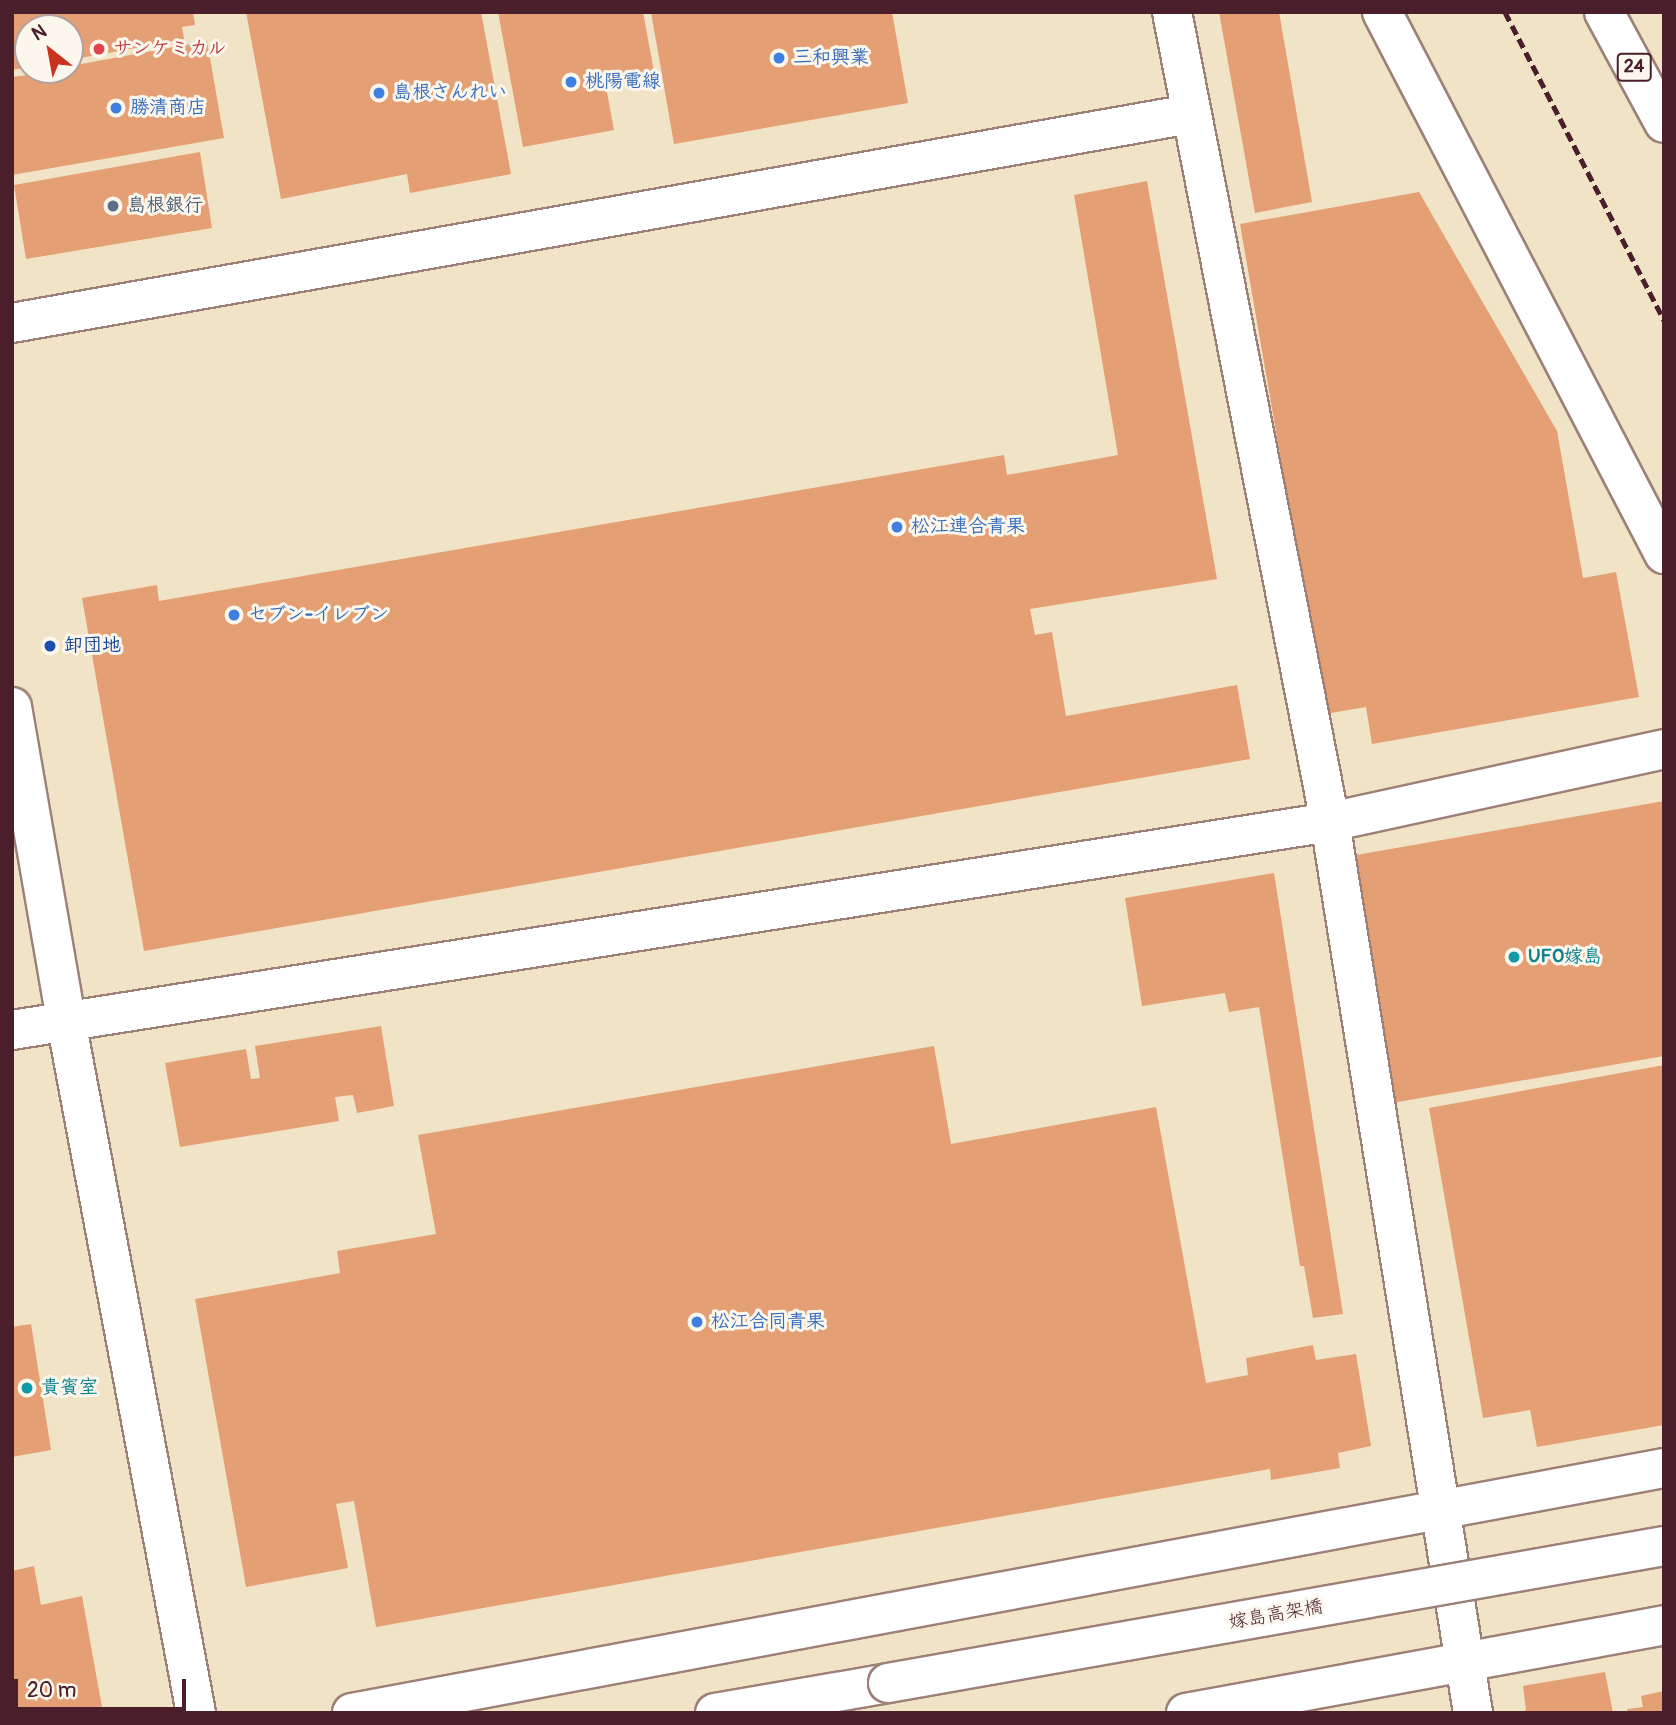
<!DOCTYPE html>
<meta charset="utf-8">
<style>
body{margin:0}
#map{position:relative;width:1676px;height:1725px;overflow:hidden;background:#f0e3c6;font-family:Pangolin,"Klee One",sans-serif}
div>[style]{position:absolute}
.building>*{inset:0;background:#e4a074}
.roads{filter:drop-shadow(2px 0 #9d8178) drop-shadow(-2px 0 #9d8178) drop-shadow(0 2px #9d8178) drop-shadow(0 -2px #9d8178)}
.street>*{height:38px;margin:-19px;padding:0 19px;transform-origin:19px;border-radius:19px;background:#fff}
.secondary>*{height:38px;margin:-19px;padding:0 19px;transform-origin:19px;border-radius:19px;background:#fff}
.primary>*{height:38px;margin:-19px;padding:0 19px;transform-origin:19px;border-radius:19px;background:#fff}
.rail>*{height:5px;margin-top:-2.5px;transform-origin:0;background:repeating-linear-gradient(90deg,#4a1f2b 0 10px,transparent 0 15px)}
.bridges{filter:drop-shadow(2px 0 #9d8178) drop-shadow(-2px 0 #9d8178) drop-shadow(0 2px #9d8178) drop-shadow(0 -2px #9d8178)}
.secondary-bridge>*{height:38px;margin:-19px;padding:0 19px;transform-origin:19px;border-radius:19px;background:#fff}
.dots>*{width:19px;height:19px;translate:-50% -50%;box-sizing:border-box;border:4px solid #fbf7ec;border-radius:50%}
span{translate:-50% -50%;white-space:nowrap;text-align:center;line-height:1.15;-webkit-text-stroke:6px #fbf7ec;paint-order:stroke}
.shield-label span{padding:2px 5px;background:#fbf7ec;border:2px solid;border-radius:5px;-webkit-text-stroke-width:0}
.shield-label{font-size:18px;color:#4a1f2b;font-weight:700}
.health-label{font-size:19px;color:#be3a42;font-weight:700}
.left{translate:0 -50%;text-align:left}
.shop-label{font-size:19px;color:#366cbe;font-weight:700}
.service-label{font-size:19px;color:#4e5e75;font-weight:700}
.transit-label{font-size:19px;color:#164399;font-weight:700}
.culture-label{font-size:19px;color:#0d838f;font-weight:700}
.street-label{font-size:19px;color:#4a1f2b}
.frame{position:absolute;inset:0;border:14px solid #4a1f2b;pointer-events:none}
.north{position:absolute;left:14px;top:14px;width:70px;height:70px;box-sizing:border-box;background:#fbf7ec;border:2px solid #b4a19f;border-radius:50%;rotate:329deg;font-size:19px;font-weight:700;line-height:28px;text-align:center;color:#4a1f2b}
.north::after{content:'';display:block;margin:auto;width:24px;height:32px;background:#c8321e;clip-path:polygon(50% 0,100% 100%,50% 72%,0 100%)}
.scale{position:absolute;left:14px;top:1679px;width:172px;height:32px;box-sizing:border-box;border:4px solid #4a1f2b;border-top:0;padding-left:9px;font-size:21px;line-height:24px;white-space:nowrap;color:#4a1f2b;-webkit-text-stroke:5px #fbf7ec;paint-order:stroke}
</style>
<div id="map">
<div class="building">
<div style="clip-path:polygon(12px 12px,193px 12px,195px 25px,182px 27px,184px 39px,70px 60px,70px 28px,28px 28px,28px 67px,12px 70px)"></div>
<div style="clip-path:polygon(246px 12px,481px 12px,511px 174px,410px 193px,407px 174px,281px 199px)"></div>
<div style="clip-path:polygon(498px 12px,643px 12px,655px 77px,606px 87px,614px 130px,523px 147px)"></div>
<div style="clip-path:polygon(651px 12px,892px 12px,908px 103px,674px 144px)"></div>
<div style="clip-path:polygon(1219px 12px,1279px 12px,1312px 202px,1255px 213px)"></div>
<div style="clip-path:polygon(207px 41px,224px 138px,12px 175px,12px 77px,70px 70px,70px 66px)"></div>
<div style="clip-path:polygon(200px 152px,212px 228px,26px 259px,14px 185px)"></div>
<div style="clip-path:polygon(1147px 181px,1217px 579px,1030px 609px,1035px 635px,1052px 632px,1066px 716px,1237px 685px,1250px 759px,144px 951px,82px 598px,157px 585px,159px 601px,1004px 455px,1007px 475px,1118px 455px,1074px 195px)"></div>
<div style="clip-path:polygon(1419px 192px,1557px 431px,1583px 578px,1616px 572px,1639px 697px,1372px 744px,1366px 707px,1325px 714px,1240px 224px)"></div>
<div style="clip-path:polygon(1664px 801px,1664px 1056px,1392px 1103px,1345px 857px)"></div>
<div style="clip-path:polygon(1274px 873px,1343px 1314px,1313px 1318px,1304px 1266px,1300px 1266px,1259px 1007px,1229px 1012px,1225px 993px,1142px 1006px,1125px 898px)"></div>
<div style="clip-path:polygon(381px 1026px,394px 1106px,357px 1113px,353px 1095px,335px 1097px,339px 1121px,180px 1147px,165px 1063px,246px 1049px,251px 1079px,260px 1078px,255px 1046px)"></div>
<div style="clip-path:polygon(934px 1046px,951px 1144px,1156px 1107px,1206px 1383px,1248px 1375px,1246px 1358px,1313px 1345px,1316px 1360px,1356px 1354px,1371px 1446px,1338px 1453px,1340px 1468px,1271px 1480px,1270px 1469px,376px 1627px,354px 1501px,336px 1504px,348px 1568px,246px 1587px,195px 1299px,340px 1273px,337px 1251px,436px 1234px,418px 1135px)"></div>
<div style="clip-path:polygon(1664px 1065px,1664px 1425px,1537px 1447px,1530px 1410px,1483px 1418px,1429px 1108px)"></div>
<div style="clip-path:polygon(31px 1324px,51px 1450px,12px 1457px,12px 1327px)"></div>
<div style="clip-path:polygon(34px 1566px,41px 1605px,82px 1596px,103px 1713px,12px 1713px,12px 1571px)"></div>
<div style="clip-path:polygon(1605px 1672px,1613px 1713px,1519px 1713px,1526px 1710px,1523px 1686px)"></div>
<div style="clip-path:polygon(1664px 1691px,1664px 1713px,1628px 1713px,1627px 1709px,1643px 1707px,1641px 1696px)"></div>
</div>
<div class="roads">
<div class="street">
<div style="left:1172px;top:12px;width:825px;rotate:78.96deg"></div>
<div style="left:1330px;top:822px;width:902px;rotate:80.88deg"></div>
<div style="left:1382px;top:12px;width:611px;rotate:62.51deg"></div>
<div style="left:12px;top:323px;width:1196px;rotate:-10.06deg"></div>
<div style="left:12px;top:1030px;width:1334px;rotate:-8.97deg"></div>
<div style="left:1330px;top:822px;width:342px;rotate:-12.3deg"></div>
<div style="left:352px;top:1713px;width:1335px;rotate:-10.58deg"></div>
<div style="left:1186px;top:1713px;width:486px;rotate:-10.4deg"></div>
</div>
<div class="secondary">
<div style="left:12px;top:707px;width:319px;rotate:80.2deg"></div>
<div style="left:66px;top:1021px;width:704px;rotate:79.36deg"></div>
<div style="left:715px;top:1713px;width:176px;rotate:-9.8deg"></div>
</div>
<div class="primary">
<div style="left:1604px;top:12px;width:126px;rotate:61.6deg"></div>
</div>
</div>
<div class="rail">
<div style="left:1505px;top:12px;width:347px;rotate:62.7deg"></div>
</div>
<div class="bridges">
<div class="secondary-bridge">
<div style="left:888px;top:1683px;width:788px;rotate:-10.01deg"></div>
</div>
</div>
<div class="dots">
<div style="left:99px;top:49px;background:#e0444e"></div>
<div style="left:779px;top:58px;background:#3f7fe0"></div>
<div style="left:571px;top:82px;background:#3f7fe0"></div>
<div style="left:379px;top:93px;background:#3f7fe0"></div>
<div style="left:116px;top:108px;background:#3f7fe0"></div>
<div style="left:113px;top:206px;background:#5c6f8a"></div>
<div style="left:897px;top:527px;background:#3f7fe0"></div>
<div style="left:234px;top:615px;background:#3f7fe0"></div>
<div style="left:50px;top:646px;background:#1a4fb4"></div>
<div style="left:1514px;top:957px;background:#0f9aa8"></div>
<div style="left:697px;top:1322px;background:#3f7fe0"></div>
<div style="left:27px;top:1388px;background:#0f9aa8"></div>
</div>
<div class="shield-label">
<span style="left:1634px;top:67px">24</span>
</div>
<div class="health-label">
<span class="left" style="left:113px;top:49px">サンケミカル</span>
</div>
<div class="shop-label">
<span class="left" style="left:793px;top:58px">三和興業</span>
<span class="left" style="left:585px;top:82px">桃陽電線</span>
<span class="left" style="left:393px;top:93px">島根さんれい</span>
<span class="left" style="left:130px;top:108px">勝清商店</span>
<span class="left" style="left:911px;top:527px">松江連合青果</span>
<span class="left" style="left:248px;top:615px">セブン-イレブン</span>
<span class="left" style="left:711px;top:1322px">松江合同青果</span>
</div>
<div class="service-label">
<span class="left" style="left:127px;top:206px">島根銀行</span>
</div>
<div class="transit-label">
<span class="left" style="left:64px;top:646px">卸団地</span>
</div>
<div class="culture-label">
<span class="left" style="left:1528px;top:957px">UFO嫁島</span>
<span class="left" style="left:41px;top:1388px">貴賓室</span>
</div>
<div class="street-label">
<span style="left:1276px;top:1615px;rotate:-10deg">嫁島高架橋</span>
</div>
<div class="frame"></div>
<div class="north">N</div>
<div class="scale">20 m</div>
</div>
